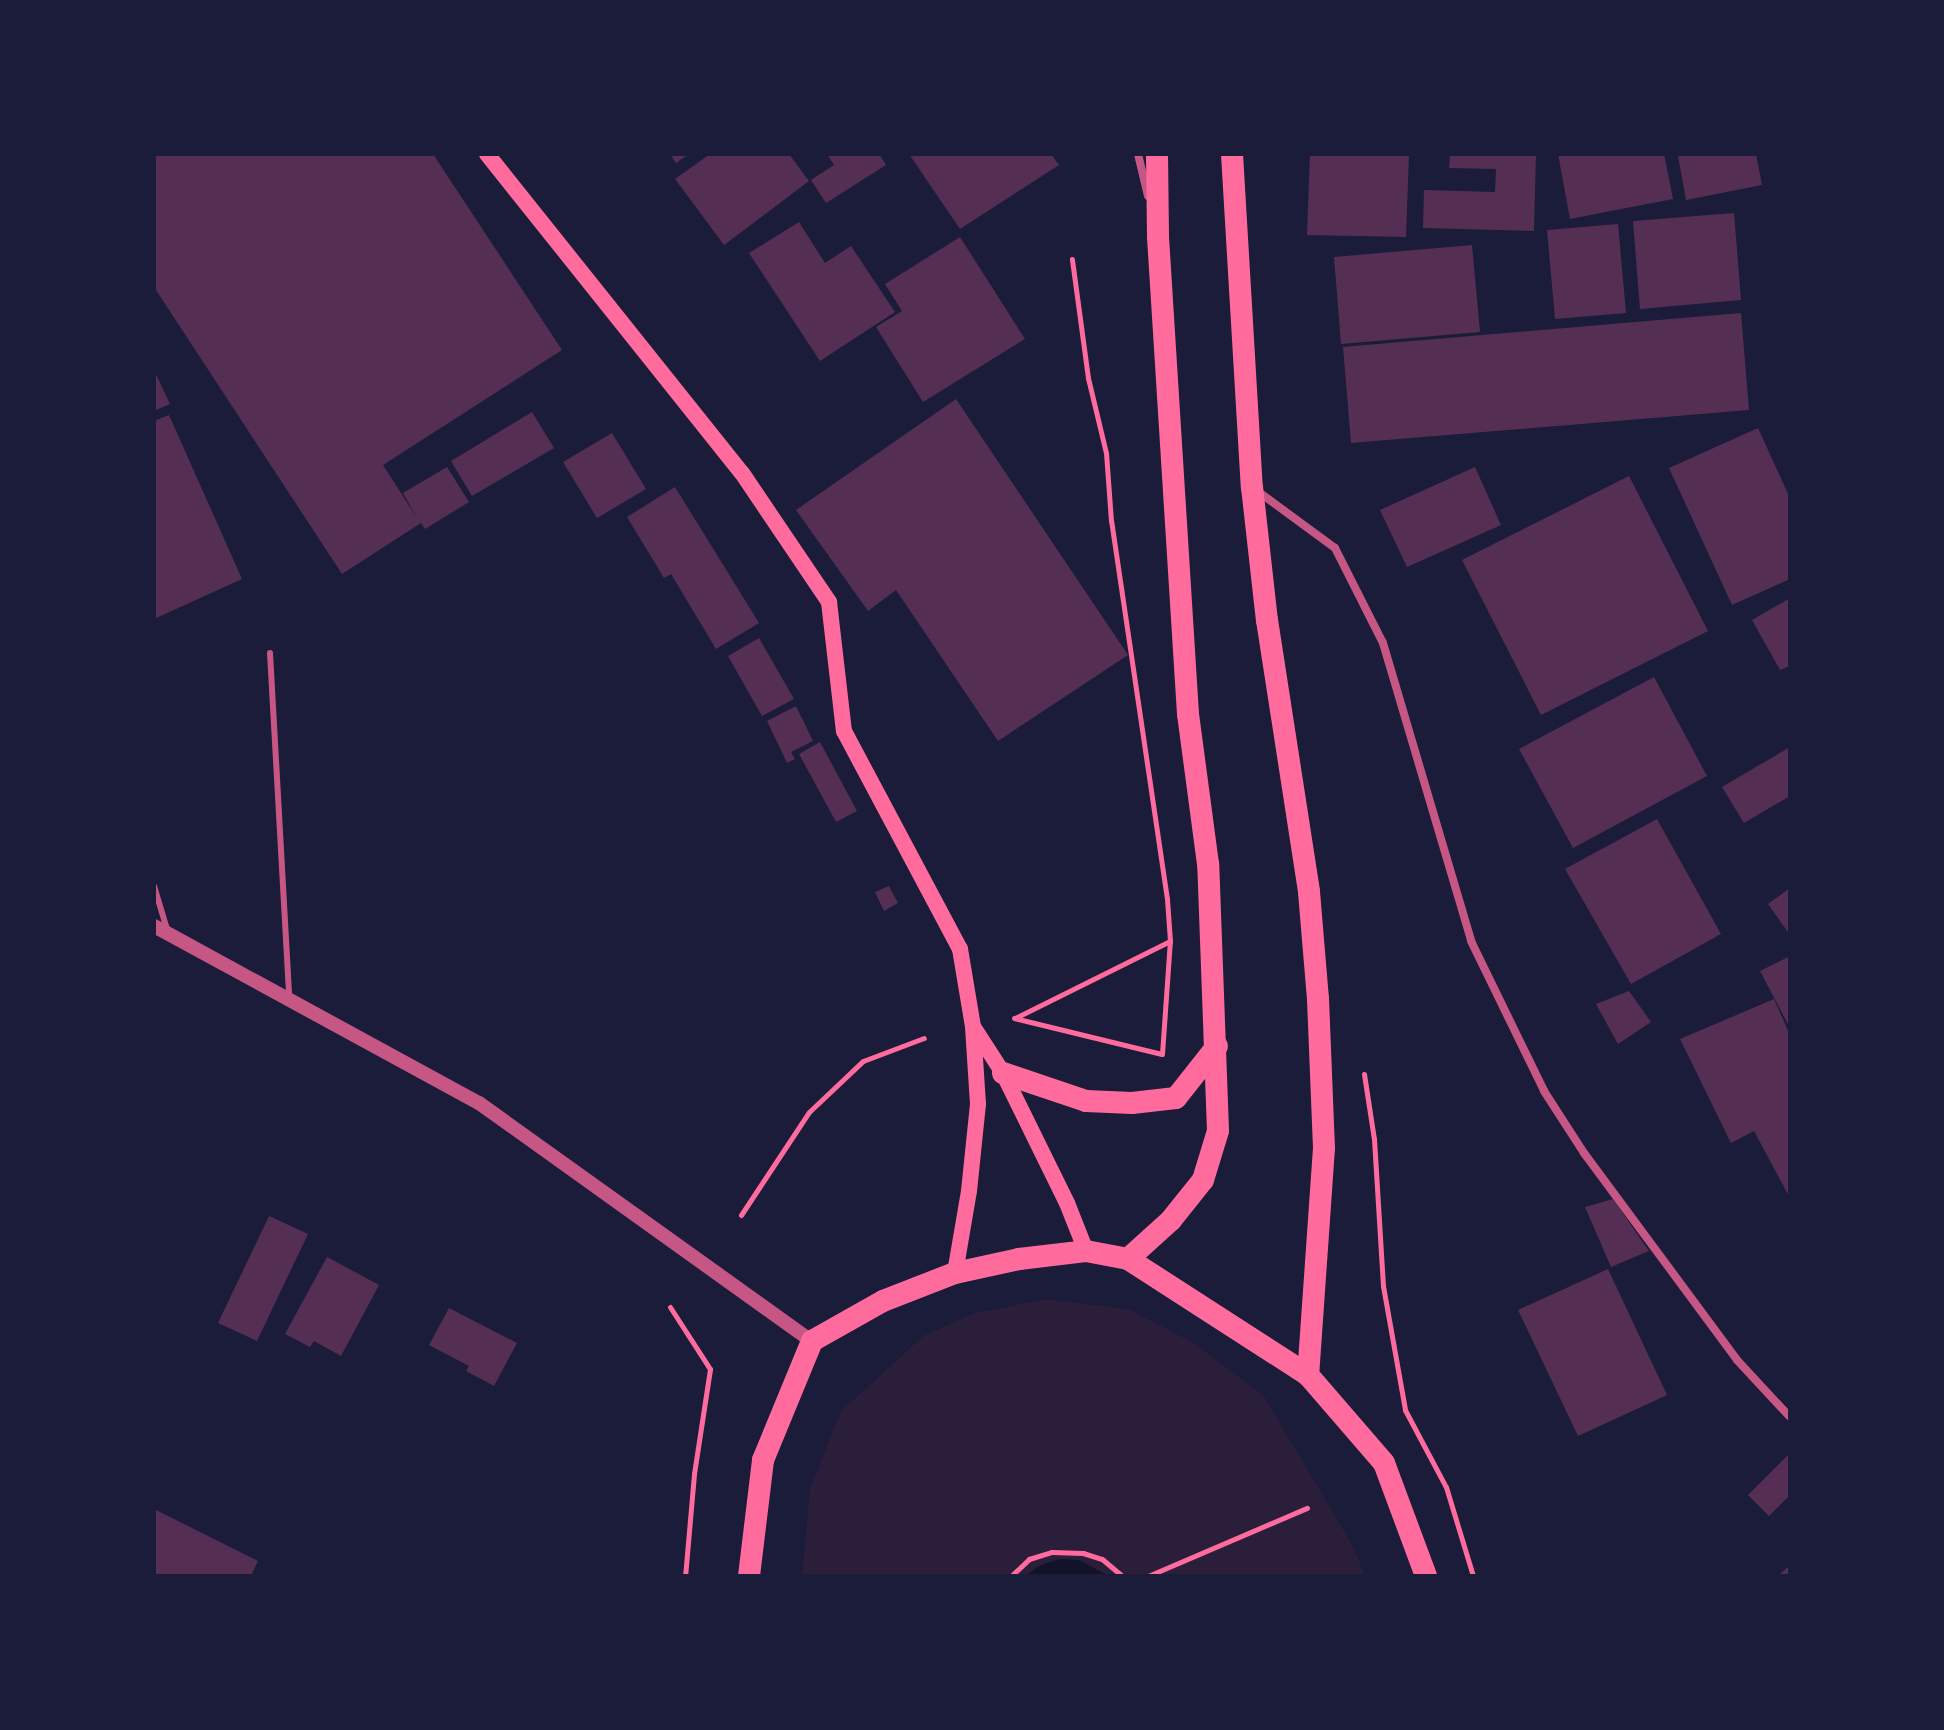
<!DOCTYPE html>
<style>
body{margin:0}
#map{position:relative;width:1944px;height:1730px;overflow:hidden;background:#1b1b3a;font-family:Bitter,serif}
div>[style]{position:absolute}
.green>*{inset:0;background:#2a1e3b}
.water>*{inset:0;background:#12122b}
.building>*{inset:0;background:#542f53}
.path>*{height:5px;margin:-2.5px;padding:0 2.5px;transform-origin:2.5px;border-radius:2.5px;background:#ff6b9d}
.service>*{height:6px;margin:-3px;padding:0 3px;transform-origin:3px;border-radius:3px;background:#c65784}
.minor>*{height:8px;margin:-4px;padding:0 4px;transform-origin:4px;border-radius:4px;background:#c65784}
.tertiary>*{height:14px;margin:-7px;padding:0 7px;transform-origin:7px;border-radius:7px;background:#c65784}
.secondary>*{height:16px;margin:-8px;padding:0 8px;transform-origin:8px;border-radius:8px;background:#ff6b9d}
.trunk>*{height:22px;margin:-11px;padding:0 11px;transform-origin:11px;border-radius:11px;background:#ff6b9d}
span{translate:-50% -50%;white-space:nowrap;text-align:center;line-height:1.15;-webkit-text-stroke:7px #1b1b3a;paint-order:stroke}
.frame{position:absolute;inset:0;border:156px solid #1b1b3a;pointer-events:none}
</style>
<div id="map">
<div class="green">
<div style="clip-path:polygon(1045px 1299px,1128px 1309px,1194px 1343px,1264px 1396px,1354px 1548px,1365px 1576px,802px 1576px,810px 1489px,841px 1411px,923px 1336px,975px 1313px)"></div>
</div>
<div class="water">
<div style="clip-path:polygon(1060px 1559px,1079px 1560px,1109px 1576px,1025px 1576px,1041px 1565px)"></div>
</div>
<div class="building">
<div style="clip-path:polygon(154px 154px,433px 154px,562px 350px,383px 465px,417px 518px,403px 493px,447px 467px,469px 502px,425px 529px,421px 523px,342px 574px,154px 287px)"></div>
<div style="clip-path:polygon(670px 154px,689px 154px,676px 163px)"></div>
<div style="clip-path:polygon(710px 154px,789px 154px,809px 181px,724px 245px,675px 179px)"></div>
<div style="clip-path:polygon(827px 154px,879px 154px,886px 165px,826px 203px,811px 180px,834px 165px)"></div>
<div style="clip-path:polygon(909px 154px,1051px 154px,1059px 165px,960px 229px)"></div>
<div style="clip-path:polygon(1310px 154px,1409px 154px,1406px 237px,1307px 235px)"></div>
<div style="clip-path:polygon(1450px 154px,1536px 154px,1534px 231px,1423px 228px,1424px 190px,1495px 192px,1496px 169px,1449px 168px)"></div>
<div style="clip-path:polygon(1558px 154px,1664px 154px,1673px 199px,1570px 219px)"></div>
<div style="clip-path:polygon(1687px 154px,1756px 154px,1762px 185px,1686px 200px,1678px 156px)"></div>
<div style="clip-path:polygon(1734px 213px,1741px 300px,1640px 309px,1633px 221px)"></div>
<div style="clip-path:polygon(799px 222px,825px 263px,851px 246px,895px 312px,820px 361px,749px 253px)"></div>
<div style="clip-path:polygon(1618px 224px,1626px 313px,1555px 319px,1547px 230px)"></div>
<div style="clip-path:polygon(960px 237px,1025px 339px,923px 402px,876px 327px,902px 311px,885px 284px)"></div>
<div style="clip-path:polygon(1472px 245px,1480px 332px,1341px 344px,1334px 257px)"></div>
<div style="clip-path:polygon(1741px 313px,1749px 410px,1351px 443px,1343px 347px)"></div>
<div style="clip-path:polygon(154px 370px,170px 404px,154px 411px)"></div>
<div style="clip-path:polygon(956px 399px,1128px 655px,998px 741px,896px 590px,868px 611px,796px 510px)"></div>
<div style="clip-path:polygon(532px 412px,554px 448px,472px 496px,451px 461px)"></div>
<div style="clip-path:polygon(169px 415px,242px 579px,154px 619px,154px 421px)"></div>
<div style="clip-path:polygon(1758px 428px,1790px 498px,1790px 579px,1732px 605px,1669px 468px)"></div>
<div style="clip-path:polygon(612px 433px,646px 489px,597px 518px,563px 462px)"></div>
<div style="clip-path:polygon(1475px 467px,1501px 525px,1407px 567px,1380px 510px)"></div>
<div style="clip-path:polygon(1629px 476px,1708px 631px,1541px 715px,1462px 560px)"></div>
<div style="clip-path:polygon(675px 487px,759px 623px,716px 649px,671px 574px,664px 578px,627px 517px)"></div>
<div style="clip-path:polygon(1790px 598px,1790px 666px,1780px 670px,1752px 620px)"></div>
<div style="clip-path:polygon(759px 638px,794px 699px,762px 716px,728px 656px)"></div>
<div style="clip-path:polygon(1654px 677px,1707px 776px,1573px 848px,1519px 749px)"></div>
<div style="clip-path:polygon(796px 706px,813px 741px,791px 752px,795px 759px,787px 763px,767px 721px)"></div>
<div style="clip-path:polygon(820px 742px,857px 811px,836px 822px,799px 754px)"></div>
<div style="clip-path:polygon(1790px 747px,1790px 796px,1744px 823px,1722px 787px)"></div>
<div style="clip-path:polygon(1657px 819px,1721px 934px,1631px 984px,1565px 869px)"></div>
<div style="clip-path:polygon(889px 886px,898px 903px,884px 911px,875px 892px)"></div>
<div style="clip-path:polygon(1790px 888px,1790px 935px,1768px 904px)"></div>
<div style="clip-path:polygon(1790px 956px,1790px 1028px,1760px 971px)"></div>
<div style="clip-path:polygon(1629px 991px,1651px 1022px,1618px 1044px,1596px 1004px)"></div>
<div style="clip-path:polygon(1774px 999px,1790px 1035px,1790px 1198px,1754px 1131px,1731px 1143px,1680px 1039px)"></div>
<div style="clip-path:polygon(1613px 1199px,1649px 1251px,1611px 1267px,1585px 1207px)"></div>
<div style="clip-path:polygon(269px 1216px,308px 1234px,257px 1341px,218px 1323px)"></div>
<div style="clip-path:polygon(327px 1257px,379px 1285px,341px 1356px,314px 1341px,310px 1347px,285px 1334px)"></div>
<div style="clip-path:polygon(1608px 1269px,1667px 1395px,1578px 1436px,1518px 1310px)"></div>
<div style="clip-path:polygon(449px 1308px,517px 1343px,494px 1386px,466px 1371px,469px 1366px,429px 1345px)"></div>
<div style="clip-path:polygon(1790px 1453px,1790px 1495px,1769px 1516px,1748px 1495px)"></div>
<div style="clip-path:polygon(154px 1509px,258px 1561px,251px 1576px,154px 1576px)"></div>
<div style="clip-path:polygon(1790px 1565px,1790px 1576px,1778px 1576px)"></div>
</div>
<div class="path">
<div style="left:1014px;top:1018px;width:152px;rotate:13.7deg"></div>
<div style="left:1162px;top:1054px;width:113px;rotate:-86deg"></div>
<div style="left:1170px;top:941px;width:42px;rotate:-94.1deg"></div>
<div style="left:1167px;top:899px;width:382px;rotate:-98.4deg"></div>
<div style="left:1111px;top:521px;width:68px;rotate:-94.2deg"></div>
<div style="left:1106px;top:453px;width:77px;rotate:-103.5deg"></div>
<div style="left:1088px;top:378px;width:120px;rotate:-97.7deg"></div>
<div style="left:1015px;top:1018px;width:173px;rotate:-26.4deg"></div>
<div style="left:1364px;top:1074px;width:66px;rotate:81.3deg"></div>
<div style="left:1374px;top:1139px;width:147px;rotate:86.5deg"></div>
<div style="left:1383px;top:1286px;width:126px;rotate:79.9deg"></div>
<div style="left:1405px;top:1410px;width:87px;rotate:62deg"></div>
<div style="left:1446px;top:1487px;width:93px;rotate:73.1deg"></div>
<div style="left:741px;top:1215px;width:123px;rotate:-56.6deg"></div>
<div style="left:809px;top:1112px;width:74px;rotate:-43.4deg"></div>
<div style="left:863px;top:1061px;width:65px;rotate:-20.7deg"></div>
<div style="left:670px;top:1307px;width:74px;rotate:57.2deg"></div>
<div style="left:710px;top:1369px;width:106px;rotate:98.7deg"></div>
<div style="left:694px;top:1474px;width:102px;rotate:95deg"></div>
<div style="left:1011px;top:1576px;width:25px;rotate:-43deg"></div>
<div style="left:1029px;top:1559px;width:24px;rotate:-17deg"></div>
<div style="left:1052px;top:1552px;width:31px;rotate:2deg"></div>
<div style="left:1083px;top:1553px;width:20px;rotate:18deg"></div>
<div style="left:1102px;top:1559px;width:26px;rotate:40deg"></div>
<div style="left:1148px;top:1576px;width:173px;rotate:-23.2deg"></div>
</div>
<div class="service">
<div style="left:270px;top:653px;width:344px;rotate:86.8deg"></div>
<div style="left:154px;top:886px;width:45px;rotate:73.2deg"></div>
</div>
<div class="minor">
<div style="left:1138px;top:154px;width:43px;rotate:76.6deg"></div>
<div style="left:1256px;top:490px;width:98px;rotate:36.3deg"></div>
<div style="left:1335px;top:548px;width:106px;rotate:63.2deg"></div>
<div style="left:1383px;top:643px;width:311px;rotate:73.5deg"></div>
<div style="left:1471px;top:941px;width:167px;rotate:64deg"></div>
<div style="left:1544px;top:1091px;width:74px;rotate:57.2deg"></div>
<div style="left:1584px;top:1153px;width:257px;rotate:53.5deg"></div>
<div style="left:1737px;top:1360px;width:78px;rotate:47.1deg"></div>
</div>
<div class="tertiary">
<div style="left:154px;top:926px;width:370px;rotate:28.6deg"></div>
<div style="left:479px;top:1103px;width:409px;rotate:35.6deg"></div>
</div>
<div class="secondary">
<div style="left:487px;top:154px;width:408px;rotate:51.4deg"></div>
<div style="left:742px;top:473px;width:156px;rotate:56deg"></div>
<div style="left:829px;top:602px;width:130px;rotate:83.4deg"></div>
<div style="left:844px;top:731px;width:247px;rotate:62deg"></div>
<div style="left:960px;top:949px;width:79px;rotate:80.5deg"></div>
<div style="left:973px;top:1027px;width:77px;rotate:86.3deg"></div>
<div style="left:978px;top:1104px;width:87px;rotate:95.9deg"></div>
<div style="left:969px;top:1191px;width:83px;rotate:99.7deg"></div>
<div style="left:974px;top:1028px;width:54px;rotate:57.2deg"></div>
<div style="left:1003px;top:1073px;width:145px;rotate:63.8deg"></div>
<div style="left:1067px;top:1203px;width:52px;rotate:68.4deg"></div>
</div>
<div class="trunk">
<div style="left:1232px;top:154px;width:334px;rotate:86.6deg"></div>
<div style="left:1252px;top:487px;width:134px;rotate:83.6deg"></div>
<div style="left:1267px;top:620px;width:275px;rotate:81.2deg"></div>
<div style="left:1309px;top:892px;width:107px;rotate:85.2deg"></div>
<div style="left:1318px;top:999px;width:149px;rotate:87.7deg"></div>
<div style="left:1324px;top:1148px;width:228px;rotate:94deg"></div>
<div style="left:1003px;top:1073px;width:88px;rotate:18.6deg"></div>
<div style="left:1086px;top:1101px;width:46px;rotate:2.5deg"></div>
<div style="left:1132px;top:1103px;width:44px;rotate:-6.5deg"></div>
<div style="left:1176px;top:1098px;width:66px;rotate:-51.7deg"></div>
<div style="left:1128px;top:1259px;width:58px;rotate:-42.2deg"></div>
<div style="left:1171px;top:1220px;width:51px;rotate:-51.3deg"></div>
<div style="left:1203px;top:1180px;width:51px;rotate:-73deg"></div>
<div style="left:1218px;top:1131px;width:267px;rotate:-92.1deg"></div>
<div style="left:1208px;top:864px;width:151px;rotate:-97.6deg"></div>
<div style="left:1188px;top:714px;width:479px;rotate:-93.6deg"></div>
<div style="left:1158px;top:236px;width:82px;rotate:-90.7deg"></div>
<div style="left:749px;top:1576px;width:117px;rotate:-83.1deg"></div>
<div style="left:763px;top:1460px;width:129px;rotate:-67.6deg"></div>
<div style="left:812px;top:1341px;width:81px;rotate:-29.4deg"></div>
<div style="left:883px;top:1301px;width:77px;rotate:-21.3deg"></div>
<div style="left:955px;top:1273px;width:66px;rotate:-12.3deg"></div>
<div style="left:1019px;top:1259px;width:67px;rotate:-6.8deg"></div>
<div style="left:1086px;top:1251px;width:43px;rotate:10.8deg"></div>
<div style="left:1128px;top:1259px;width:214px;rotate:32.8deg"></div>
<div style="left:1308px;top:1375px;width:116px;rotate:49.2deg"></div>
<div style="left:1384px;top:1463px;width:121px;rotate:69.6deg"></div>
</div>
<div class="frame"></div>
</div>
